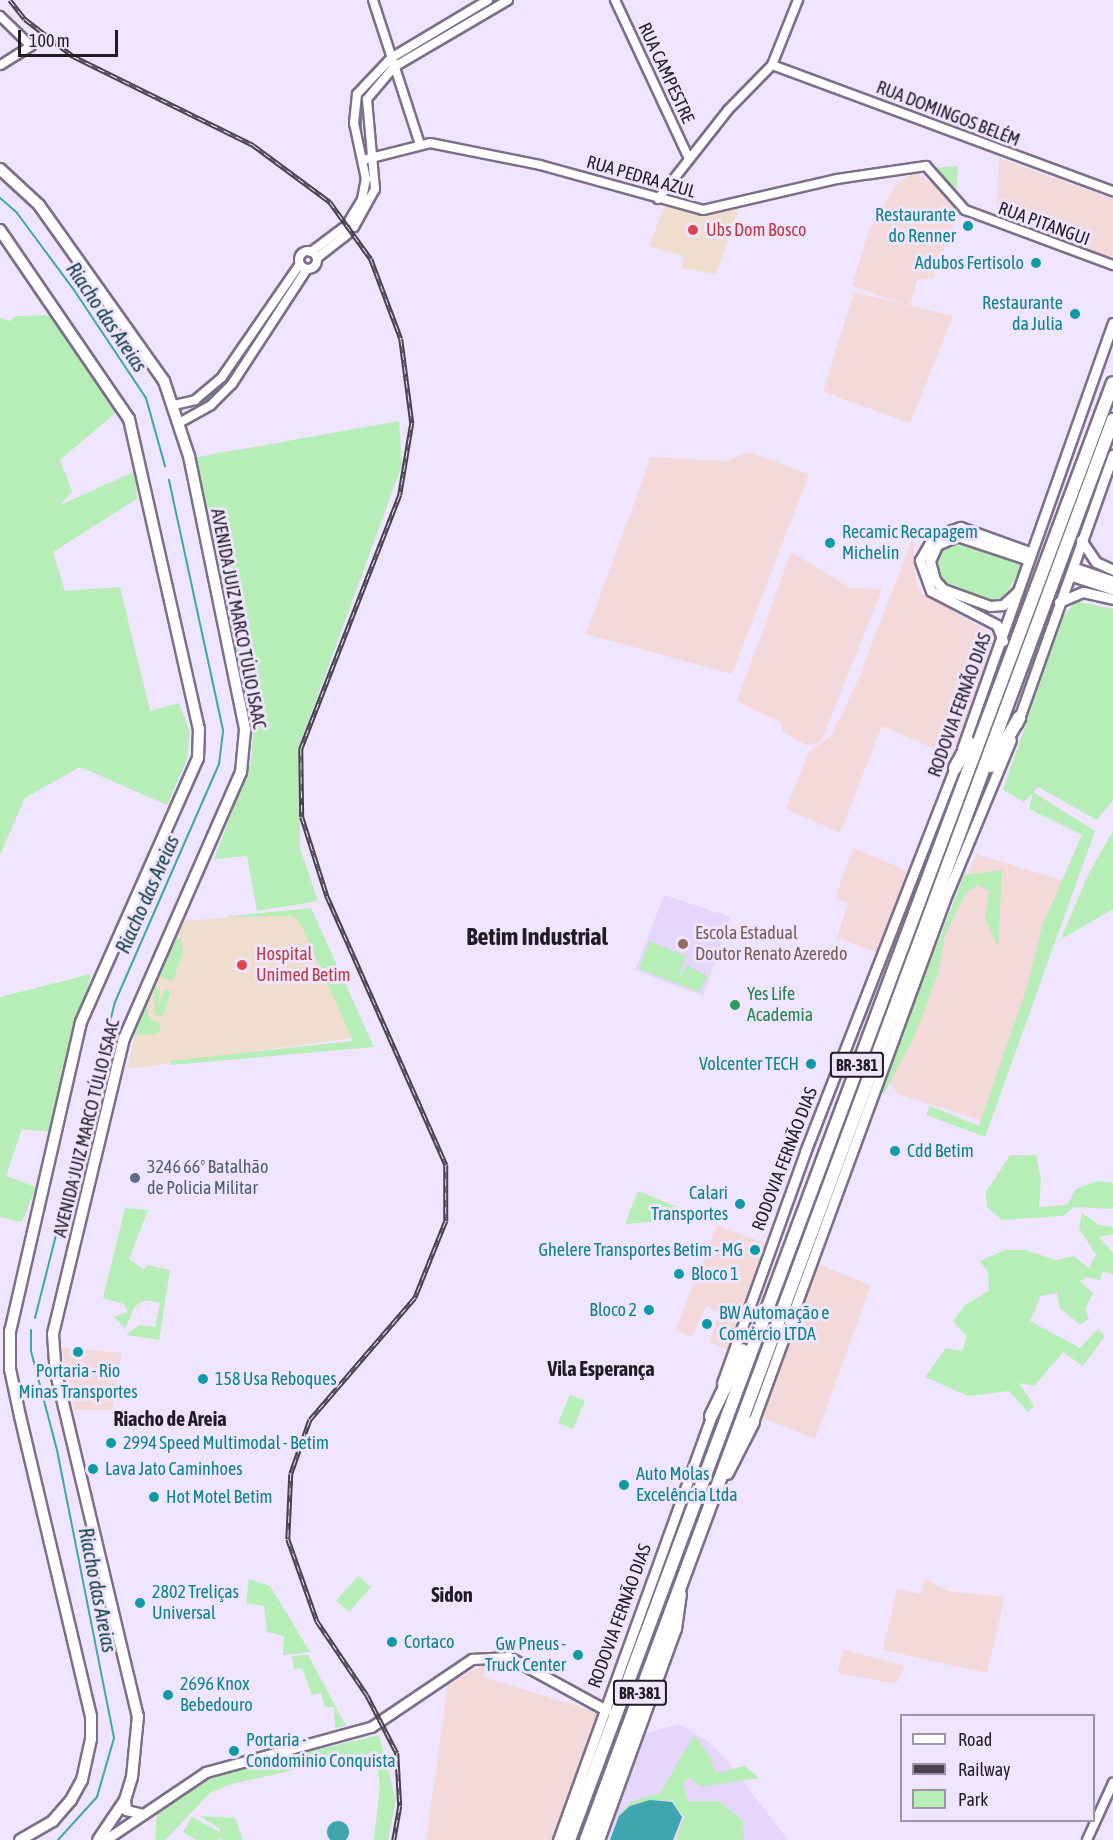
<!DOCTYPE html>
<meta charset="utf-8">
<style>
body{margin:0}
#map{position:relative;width:1113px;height:1840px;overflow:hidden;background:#f0e5fe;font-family:"Asap Condensed",sans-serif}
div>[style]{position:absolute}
.built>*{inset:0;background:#e7d6fb}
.industrial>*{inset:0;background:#f4d9da}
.medical>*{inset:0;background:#efddcd}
.green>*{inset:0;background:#b7edb7}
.water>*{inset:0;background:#3ea6ae}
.round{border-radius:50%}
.stream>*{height:2px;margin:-1px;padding:0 1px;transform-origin:1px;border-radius:1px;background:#3ea6ae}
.secondary-tunnel>*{height:9px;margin-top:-4.5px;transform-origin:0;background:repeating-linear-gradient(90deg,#c6bdd3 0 9px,transparent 0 13.5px)}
.roads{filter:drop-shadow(2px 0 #7c6f8a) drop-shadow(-2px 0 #7c6f8a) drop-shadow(0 2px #7c6f8a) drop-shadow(0 -2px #7c6f8a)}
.tertiary>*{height:8px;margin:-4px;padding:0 4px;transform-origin:4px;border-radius:4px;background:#fff}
.tertiary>.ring{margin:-4px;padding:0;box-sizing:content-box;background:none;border:8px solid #fff;border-radius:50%}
.secondary>*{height:9px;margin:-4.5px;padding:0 4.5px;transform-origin:4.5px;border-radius:4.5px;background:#fff}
.primary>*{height:10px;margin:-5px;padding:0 5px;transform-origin:5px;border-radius:5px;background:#fff}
.motorway>*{height:12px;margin:-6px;padding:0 6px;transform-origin:6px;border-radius:6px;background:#fff}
.rail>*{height:4.5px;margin-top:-2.25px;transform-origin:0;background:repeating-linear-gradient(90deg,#f0e5fe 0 7px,#49424f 0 14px);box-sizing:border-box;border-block:2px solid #49424f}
.dots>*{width:16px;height:16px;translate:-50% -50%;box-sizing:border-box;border:3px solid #f0e5fe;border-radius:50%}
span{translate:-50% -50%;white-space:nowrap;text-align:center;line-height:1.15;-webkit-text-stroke:6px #f0e5fe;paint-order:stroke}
.shield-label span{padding:2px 4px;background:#f0e5fe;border:2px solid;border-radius:4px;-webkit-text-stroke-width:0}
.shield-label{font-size:16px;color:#201b25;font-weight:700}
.street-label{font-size:18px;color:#201b25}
.culture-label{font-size:18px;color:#0d838f}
.right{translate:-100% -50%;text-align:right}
.left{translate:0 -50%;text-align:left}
.health-label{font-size:18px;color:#be3a42}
.education-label{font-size:18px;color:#785e54}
.leisure-label{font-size:18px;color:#27864d}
.service-label{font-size:18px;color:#4e5e75}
.water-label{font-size:20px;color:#0d3d40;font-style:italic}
.neighbourhood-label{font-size:20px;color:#201b25;font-weight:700}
.district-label{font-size:24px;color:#201b25;font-weight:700}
.legend{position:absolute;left:900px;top:1714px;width:195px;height:108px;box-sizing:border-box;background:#f0e5fe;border:2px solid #9d94a7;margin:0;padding:8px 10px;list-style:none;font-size:18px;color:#201b25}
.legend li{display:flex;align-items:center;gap:12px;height:30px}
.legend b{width:30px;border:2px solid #9d94a7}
.scale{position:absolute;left:18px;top:30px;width:100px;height:27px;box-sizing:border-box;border:3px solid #201b25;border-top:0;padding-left:8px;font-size:18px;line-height:21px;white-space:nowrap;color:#201b25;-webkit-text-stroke:4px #f0e5fe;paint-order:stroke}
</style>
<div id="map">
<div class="built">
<div style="clip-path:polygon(664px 895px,731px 917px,703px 996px,635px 970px)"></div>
<div style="clip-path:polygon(679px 1724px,709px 1742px,729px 1763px,788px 1840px,601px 1840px,640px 1735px)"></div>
</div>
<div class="industrial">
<div style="clip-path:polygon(999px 158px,1113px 199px,1113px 259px,996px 216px)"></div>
<div style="clip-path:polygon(916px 171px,961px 207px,933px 278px,917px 280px,910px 306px,852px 286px,869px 230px,896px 184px)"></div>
<div style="clip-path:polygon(854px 292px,953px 316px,910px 423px,823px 392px)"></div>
<div style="clip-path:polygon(748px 452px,809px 474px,732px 674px,586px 634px,651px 457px,727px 461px)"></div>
<div style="clip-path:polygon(913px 537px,916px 584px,922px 593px,995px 635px,995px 657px,951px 756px,882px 726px,840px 833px,786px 809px,809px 752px,831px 736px,858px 680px)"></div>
<div style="clip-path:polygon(791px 552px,851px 588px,882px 589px,822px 740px,808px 746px,783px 732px,780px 722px,737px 701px)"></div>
<div style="clip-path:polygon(853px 848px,911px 872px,879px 953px,837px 938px,848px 903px,835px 898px)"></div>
<div style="clip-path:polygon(976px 854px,1068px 882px,986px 1122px,898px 1094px,889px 1081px)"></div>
<div style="clip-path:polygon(717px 1225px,767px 1244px,728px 1349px,710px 1343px,718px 1312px,706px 1306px,692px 1337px,675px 1331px)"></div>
<div style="clip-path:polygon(817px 1264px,871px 1285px,815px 1439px,761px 1417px)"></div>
<div style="clip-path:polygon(62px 1347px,122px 1353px,112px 1410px,74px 1410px)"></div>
<div style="clip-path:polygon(925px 1579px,948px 1591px,1005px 1597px,987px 1673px,883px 1650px,897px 1589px,921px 1594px)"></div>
<div style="clip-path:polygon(843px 1649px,904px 1666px,896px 1684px,838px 1673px)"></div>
<div style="clip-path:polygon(487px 1662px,484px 1677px,596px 1712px,598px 1717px,552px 1840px,426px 1840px,448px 1684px)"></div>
</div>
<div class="medical">
<div style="clip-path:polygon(665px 205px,696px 213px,739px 207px,716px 274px,681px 268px,684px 256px,649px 246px)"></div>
<div style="clip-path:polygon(297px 913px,359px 1037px,128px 1069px,139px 1010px,182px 921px)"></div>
</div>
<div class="green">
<div style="clip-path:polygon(958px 166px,956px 197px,932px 168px)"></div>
<div style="clip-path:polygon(53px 315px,118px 411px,60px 460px,72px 491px,60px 505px,136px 471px,137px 499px,53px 552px,65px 591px,120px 587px,150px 711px,179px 703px,190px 732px,187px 760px,167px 805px,80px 767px,25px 798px,0 855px,0 318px,10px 321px,16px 316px)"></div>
<div style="clip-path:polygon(399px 421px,402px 465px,300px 744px,300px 848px,318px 901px,257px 911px,247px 856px,214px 859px,251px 763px,253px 736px,192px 458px)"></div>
<div style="clip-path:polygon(955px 542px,990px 550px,1025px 564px,1002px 599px,980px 598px,939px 579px,935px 569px,939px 551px)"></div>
<div style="clip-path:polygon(1076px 601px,1113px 609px,1113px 800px,1097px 820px,1038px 787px,1033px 792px,1095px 831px,985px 1137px,926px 1115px,930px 1106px,979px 1126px,1029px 981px,1042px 926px,1082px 835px,1029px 809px,1033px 793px,1024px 802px,1003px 790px,1063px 617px)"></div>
<div style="clip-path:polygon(1113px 831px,1113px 909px,1061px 939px,1088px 875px)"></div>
<div style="clip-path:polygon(1002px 870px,998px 948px,985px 919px,989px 891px,978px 885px,966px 893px,945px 936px,938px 974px,914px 1037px,884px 1094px,881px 1092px,891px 1063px,964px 875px)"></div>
<div style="clip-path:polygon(311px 908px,374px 1047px,171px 1065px,170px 1061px,353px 1041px,300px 922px,292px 916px,222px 917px)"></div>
<div style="clip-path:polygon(181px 938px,183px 951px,173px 981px,159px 976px,176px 939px)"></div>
<div style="clip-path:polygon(649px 941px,686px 956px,679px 978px,687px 965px,707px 976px,699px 992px,639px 969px)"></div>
<div style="clip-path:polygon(91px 974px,51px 1132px,22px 1129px,6px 1176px,36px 1187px,22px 1222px,0 1217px,0 997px)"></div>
<div style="clip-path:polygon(154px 987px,160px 989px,158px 1008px,165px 990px,171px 991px,163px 1016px,155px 1015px)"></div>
<div style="clip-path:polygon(146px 1003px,150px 1019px,161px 1024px,158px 1034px,135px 1035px)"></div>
<div style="clip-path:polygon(1010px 1155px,1036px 1155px,1041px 1180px,1039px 1207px,1067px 1205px,1076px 1189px,1096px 1181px,1113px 1183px,1113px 1209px,1074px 1207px,1063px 1216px,1002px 1220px,987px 1207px,986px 1192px)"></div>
<div style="clip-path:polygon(638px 1191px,704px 1218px,625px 1224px)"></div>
<div style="clip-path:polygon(125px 1208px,148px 1210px,129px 1259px,144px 1270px,147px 1265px,170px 1270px,159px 1340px,126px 1335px,139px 1325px,155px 1327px,160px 1303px,146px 1300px,135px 1306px,125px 1329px,114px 1317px,128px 1312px,124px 1304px,103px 1298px)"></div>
<div style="clip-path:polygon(1082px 1213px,1099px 1225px,1113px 1227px,1113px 1234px,1099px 1237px,1113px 1253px,1113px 1275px,1103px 1271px,1100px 1280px,1086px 1277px,1080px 1281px,1093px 1293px,1085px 1309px,1089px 1319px,1080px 1325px,1060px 1308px,1057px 1293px,1041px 1296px,1030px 1321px,1080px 1348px,1098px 1329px,1105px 1336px,1083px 1366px,1063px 1352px,1034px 1386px,1019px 1383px,1034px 1406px,1028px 1412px,1009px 1391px,968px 1396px,925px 1377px,946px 1348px,962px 1351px,967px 1336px,953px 1322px,965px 1305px,989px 1291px,988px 1272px,980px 1261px,1005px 1250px,1025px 1250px,1056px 1260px,1074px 1256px,1089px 1268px,1096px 1255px,1079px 1228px)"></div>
<div style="clip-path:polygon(570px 1395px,585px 1401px,573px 1429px,558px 1423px)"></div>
<div style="clip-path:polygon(358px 1576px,371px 1587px,349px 1612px,336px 1601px)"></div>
<div style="clip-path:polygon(249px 1579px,270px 1586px,310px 1652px,283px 1655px,284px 1636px,267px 1632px,264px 1606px,246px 1603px)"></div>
<div style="clip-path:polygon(308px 1655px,346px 1726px,335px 1728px,334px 1707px,325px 1707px,321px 1693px,312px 1695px,302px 1668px,294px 1669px,292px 1656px)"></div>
<div style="clip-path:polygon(379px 1735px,396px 1800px,388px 1840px,374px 1840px,380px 1786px,376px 1757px,350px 1757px,232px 1784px,210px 1793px,165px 1840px,155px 1840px,157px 1812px,222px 1772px)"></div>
<div style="clip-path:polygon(694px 1735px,711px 1758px,715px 1773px,745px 1766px,759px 1778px,700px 1787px,689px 1777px,683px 1784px,688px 1801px,719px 1801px,743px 1821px,744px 1840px,676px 1840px,684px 1817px,671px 1800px,635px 1803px,613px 1821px,632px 1801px,660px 1793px)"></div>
<div style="clip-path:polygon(200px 1816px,235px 1818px,243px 1840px,222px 1840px,219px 1828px)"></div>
<div style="clip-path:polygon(192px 1817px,223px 1834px,219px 1840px,196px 1840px,183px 1832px)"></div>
</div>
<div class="water">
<div style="clip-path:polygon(650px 1800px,672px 1802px,682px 1817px,673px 1840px,610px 1840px,619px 1816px,630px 1806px)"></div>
<div class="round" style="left:327px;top:1821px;width:22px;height:22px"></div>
</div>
<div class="stream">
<div style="left:399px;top:59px;width:104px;rotate:-30.8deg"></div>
<div style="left:374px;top:82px;width:15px;rotate:-42deg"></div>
<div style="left:361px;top:138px;width:35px;rotate:-90deg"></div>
<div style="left:361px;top:103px;width:19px;rotate:-62deg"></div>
<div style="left:0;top:198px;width:23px;rotate:41deg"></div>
<div style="left:17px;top:213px;width:96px;rotate:53.5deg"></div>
<div style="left:74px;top:290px;width:130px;rotate:56.3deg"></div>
<div style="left:146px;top:398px;width:71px;rotate:74.4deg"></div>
<div style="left:263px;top:324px;width:47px;rotate:-53.6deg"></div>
<div style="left:202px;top:403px;width:46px;rotate:-42.4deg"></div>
<div style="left:236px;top:372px;width:49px;rotate:-61.9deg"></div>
<div style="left:35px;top:1318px;width:326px;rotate:-75.8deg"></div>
<div style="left:115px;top:1002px;width:260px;rotate:-66.4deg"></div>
<div style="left:219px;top:764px;width:34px;rotate:-83deg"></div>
<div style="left:223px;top:730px;width:256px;rotate:-102.2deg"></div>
<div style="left:31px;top:1330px;width:21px;rotate:90deg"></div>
<div style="left:31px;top:1351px;width:102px;rotate:75.3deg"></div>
<div style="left:57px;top:1450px;width:294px;rotate:78.8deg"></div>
<div style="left:114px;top:1738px;width:61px;rotate:106.1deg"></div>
<div style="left:97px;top:1797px;width:58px;rotate:132.2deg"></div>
</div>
<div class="secondary-tunnel">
<div style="left:1029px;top:552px;width:52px;rotate:19.1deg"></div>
<div style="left:1026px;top:559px;width:52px;rotate:20.2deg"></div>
</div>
<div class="roads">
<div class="tertiary">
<div style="left:373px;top:0;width:152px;rotate:72deg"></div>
<div style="left:615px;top:0;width:175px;rotate:65deg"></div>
<div style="left:0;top:16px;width:43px;rotate:44.1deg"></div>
<div style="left:31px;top:46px;width:36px;rotate:148deg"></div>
<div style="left:772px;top:65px;width:364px;rotate:20.3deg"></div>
<div style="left:363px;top:160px;width:69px;rotate:-14.2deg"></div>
<div style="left:430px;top:143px;width:112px;rotate:11.3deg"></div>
<div style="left:540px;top:165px;width:169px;rotate:15.4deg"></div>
<div style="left:703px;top:210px;width:138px;rotate:-13deg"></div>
<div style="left:837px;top:179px;width:90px;rotate:-8.3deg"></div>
<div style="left:926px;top:166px;width:59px;rotate:48.4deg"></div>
<div style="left:965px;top:210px;width:158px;rotate:20.4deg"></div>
<div style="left:658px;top:199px;width:113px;rotate:-51.8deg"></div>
<div style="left:728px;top:110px;width:63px;rotate:-45.6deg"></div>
<div style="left:772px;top:65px;width:70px;rotate:-68.2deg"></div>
<div style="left:349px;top:221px;width:26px;rotate:-59deg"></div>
<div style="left:362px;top:199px;width:20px;rotate:-79deg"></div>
<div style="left:366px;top:179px;width:57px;rotate:-102.1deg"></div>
<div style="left:354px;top:123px;width:29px;rotate:-84deg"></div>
<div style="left:357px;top:94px;width:50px;rotate:-46.6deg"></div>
<div style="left:391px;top:58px;width:113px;rotate:-30.9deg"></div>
<div style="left:354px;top:227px;width:43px;rotate:-61.1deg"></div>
<div style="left:375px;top:189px;width:90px;rotate:-95.1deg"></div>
<div style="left:367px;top:99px;width:42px;rotate:-49.8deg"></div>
<div style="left:394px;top:67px;width:132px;rotate:-30.4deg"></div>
<div class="ring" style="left:299px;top:251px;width:10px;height:10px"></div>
<div style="left:311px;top:252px;width:40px;rotate:-37deg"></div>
<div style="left:317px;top:258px;width:39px;rotate:-38deg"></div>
<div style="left:174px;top:405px;width:22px;rotate:-13deg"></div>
<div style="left:195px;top:400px;width:35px;rotate:-40deg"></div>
<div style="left:222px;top:377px;width:137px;rotate:-55.4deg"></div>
<div style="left:179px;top:423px;width:37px;rotate:-29deg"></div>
<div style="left:211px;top:405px;width:30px;rotate:-45deg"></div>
<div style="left:232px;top:384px;width:137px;rotate:-56.9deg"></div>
<div style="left:1087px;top:1840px;width:63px;rotate:-65.5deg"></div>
</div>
<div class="secondary">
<div style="left:1081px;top:540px;width:27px;rotate:56deg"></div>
<div style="left:1096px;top:562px;width:19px;rotate:25deg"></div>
<div style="left:1078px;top:569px;width:37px;rotate:19deg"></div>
<div style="left:1075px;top:577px;width:40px;rotate:18deg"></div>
<div style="left:1018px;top:591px;width:21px;rotate:137deg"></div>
<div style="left:1003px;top:605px;width:13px;rotate:176deg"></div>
<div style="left:990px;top:606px;width:50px;rotate:-160.1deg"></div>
<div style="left:943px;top:589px;width:12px;rotate:-132deg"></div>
<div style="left:935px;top:580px;width:20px;rotate:-105deg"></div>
<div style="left:930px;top:561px;width:17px;rotate:-66deg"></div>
<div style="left:937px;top:545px;width:22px;rotate:-24deg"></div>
<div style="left:957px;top:536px;width:73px;rotate:18.4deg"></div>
<div style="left:1059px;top:602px;width:26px;rotate:-23deg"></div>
<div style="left:1083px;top:592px;width:31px;rotate:13deg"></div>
<div style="left:1003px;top:641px;width:17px;rotate:-111deg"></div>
<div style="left:997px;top:625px;width:74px;rotate:-152.7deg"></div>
<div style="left:931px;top:591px;width:33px;rotate:-110deg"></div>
<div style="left:920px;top:560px;width:28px;rotate:-60deg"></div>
<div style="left:934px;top:536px;width:28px;rotate:-19deg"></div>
<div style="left:960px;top:527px;width:73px;rotate:19.9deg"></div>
<div style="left:1017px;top:724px;width:286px;rotate:-70.4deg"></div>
<div style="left:962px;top:749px;width:452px;rotate:-70.5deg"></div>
<div style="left:722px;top:1383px;width:245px;rotate:-70.2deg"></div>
<div style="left:805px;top:1152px;width:419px;rotate:-68.7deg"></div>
<div style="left:753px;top:1422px;width:557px;rotate:-69.84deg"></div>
<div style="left:945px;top:899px;width:172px;rotate:-67.5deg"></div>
<div style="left:125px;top:1800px;width:10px;rotate:84deg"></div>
<div style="left:126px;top:1810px;width:18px;rotate:13deg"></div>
<div style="left:105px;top:1840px;width:122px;rotate:-34deg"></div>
<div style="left:206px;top:1772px;width:171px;rotate:-15.3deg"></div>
<div style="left:371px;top:1727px;width:122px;rotate:-34deg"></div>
<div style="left:472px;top:1659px;width:37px;rotate:-3deg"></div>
<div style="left:509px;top:1657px;width:111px;rotate:28.7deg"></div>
<div style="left:558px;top:1840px;width:456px;rotate:-70.1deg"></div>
</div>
<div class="primary">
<div style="left:0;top:169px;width:53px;rotate:42.7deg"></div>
<div style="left:39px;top:205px;width:216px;rotate:54.6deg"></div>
<div style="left:164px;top:381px;width:79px;rotate:71.6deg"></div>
<div style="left:189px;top:456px;width:280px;rotate:78.4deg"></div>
<div style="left:245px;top:730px;width:42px;rotate:95.4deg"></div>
<div style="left:241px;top:772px;width:291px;rotate:113.7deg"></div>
<div style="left:124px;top:1038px;width:304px;rotate:103.5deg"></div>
<div style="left:53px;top:1334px;width:39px;rotate:86deg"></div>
<div style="left:56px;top:1373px;width:353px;rotate:76.6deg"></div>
<div style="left:138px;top:1716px;width:61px;rotate:95.6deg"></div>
<div style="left:132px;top:1777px;width:24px;rotate:107deg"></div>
<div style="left:125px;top:1800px;width:48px;rotate:124deg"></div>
<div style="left:0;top:230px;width:229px;rotate:55.7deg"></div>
<div style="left:129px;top:419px;width:318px;rotate:77.3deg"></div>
<div style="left:199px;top:729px;width:29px;rotate:92deg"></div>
<div style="left:198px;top:758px;width:289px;rotate:113.9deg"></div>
<div style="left:81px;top:1022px;width:317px;rotate:102.9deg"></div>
<div style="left:10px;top:1331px;width:38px;rotate:90deg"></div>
<div style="left:10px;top:1369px;width:48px;rotate:78deg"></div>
<div style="left:20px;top:1416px;width:308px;rotate:76.7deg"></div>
<div style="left:91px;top:1716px;width:23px;rotate:90deg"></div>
<div style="left:91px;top:1739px;width:42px;rotate:102.4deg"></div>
<div style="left:82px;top:1780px;width:23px;rotate:119deg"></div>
<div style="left:71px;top:1800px;width:28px;rotate:131deg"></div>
<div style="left:53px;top:1821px;width:38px;rotate:150deg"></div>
</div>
<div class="motorway">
<div style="left:991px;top:766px;width:56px;rotate:-59.7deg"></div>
<div style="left:955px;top:768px;width:29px;rotate:-61deg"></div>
<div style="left:711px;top:1416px;width:73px;rotate:-64.1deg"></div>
<div style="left:727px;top:1473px;width:57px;rotate:-63deg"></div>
<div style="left:569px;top:1840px;width:1555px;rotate:-69.53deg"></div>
<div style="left:586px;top:1840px;width:1515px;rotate:-69.64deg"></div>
<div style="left:598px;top:1840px;width:225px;rotate:-70deg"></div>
<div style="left:675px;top:1629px;width:35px;rotate:-82deg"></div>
</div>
</div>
<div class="rail">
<div style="left:10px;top:0;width:24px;rotate:52deg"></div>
<div style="left:25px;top:19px;width:61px;rotate:37.6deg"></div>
<div style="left:73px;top:56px;width:201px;rotate:26.3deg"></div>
<div style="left:253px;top:145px;width:96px;rotate:36.5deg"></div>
<div style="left:330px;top:202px;width:70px;rotate:54.3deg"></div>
<div style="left:371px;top:259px;width:85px;rotate:69.4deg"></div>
<div style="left:401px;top:339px;width:85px;rotate:82.5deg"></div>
<div style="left:412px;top:423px;width:73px;rotate:99.5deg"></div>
<div style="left:400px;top:495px;width:273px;rotate:111.3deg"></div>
<div style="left:301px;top:749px;width:68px;rotate:89.2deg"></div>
<div style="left:302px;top:817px;width:83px;rotate:72.4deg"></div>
<div style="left:327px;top:896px;width:294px;rotate:66.1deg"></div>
<div style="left:446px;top:1165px;width:56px;rotate:90deg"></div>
<div style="left:446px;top:1221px;width:83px;rotate:111.9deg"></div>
<div style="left:415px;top:1298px;width:161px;rotate:130.7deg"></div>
<div style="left:310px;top:1420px;width:57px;rotate:109.4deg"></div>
<div style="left:291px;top:1474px;width:65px;rotate:92.6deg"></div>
<div style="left:288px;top:1539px;width:87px;rotate:70.5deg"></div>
<div style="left:317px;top:1621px;width:89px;rotate:56deg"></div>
<div style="left:367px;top:1695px;width:65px;rotate:62.7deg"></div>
<div style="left:397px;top:1753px;width:53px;rotate:86.8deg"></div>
<div style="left:400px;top:1806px;width:35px;rotate:100deg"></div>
</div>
<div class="dots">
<div style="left:968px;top:226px;background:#0f9aa8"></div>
<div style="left:693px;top:230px;background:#e0444e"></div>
<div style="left:1036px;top:263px;background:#0f9aa8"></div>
<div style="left:1075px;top:314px;background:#0f9aa8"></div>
<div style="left:830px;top:543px;background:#0f9aa8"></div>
<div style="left:683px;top:944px;background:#8d6e63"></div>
<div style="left:242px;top:965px;background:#e0444e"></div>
<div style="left:735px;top:1005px;background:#2e9e5b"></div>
<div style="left:811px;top:1064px;background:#0f9aa8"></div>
<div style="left:895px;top:1151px;background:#0f9aa8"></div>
<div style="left:135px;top:1178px;background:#5c6f8a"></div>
<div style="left:740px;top:1204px;background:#0f9aa8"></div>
<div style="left:755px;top:1250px;background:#0f9aa8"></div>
<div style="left:679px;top:1274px;background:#0f9aa8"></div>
<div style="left:649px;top:1310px;background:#0f9aa8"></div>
<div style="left:707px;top:1324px;background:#0f9aa8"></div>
<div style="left:78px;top:1352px;background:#0f9aa8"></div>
<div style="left:203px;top:1379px;background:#0f9aa8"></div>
<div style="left:111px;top:1443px;background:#0f9aa8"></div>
<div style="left:93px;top:1469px;background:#0f9aa8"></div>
<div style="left:624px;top:1485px;background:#0f9aa8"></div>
<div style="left:154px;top:1497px;background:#0f9aa8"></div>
<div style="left:140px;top:1603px;background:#0f9aa8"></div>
<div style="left:392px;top:1642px;background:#0f9aa8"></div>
<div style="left:578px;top:1655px;background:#0f9aa8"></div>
<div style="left:168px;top:1695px;background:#0f9aa8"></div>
<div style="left:234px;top:1751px;background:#0f9aa8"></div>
</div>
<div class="shield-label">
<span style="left:857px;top:1065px">BR-381</span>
<span style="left:640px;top:1693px">BR-381</span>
</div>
<div class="street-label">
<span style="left:666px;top:73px;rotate:65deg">RUA CAMPESTRE</span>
<span style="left:948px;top:114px;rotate:21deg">RUA DOMINGOS BELÉM</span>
<span style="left:641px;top:177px;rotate:16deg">RUA PEDRA AZUL</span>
<span style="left:1044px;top:224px;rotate:20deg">RUA PITANGUI</span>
<span style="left:238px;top:619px;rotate:79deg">AVENIDA JUIZ MARCO TÚLIO ISAAC</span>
<span style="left:960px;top:705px;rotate:-70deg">RODOVIA FERNÃO DIAS</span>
<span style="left:87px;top:1128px;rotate:-76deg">AVENIDA JUIZ MARCO TÚLIO ISAAC</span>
<span style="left:785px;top:1159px;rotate:-69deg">RODOVIA FERNÃO DIAS</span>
<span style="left:620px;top:1616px;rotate:-70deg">RODOVIA FERNÃO DIAS</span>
</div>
<div class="culture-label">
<span class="right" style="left:956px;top:226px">Restaurante<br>do Renner</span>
<span class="right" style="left:1024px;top:263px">Adubos Fertisolo</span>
<span class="right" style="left:1063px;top:314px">Restaurante<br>da Julia</span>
<span class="left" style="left:842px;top:543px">Recamic Recapagem<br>Michelin</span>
<span class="right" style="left:799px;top:1064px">Volcenter TECH</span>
<span class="left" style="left:907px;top:1151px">Cdd Betim</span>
<span class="right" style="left:728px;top:1204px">Calari<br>Transportes</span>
<span class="right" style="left:743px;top:1250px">Ghelere Transportes Betim - MG</span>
<span class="left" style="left:691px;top:1274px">Bloco 1</span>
<span class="right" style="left:637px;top:1310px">Bloco 2</span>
<span class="left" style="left:719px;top:1324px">BW Automação e<br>Comércio LTDA</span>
<span style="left:78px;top:1382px">Portaria - Rio<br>Minas Transportes</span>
<span class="left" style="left:215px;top:1379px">158 Usa Reboques</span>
<span class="left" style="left:123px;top:1443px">2994 Speed Multimodal - Betim</span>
<span class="left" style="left:105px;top:1469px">Lava Jato Caminhoes</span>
<span class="left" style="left:636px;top:1485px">Auto Molas<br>Excelência Ltda</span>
<span class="left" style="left:166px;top:1497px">Hot Motel Betim</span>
<span class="left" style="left:152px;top:1603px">2802 Treliças<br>Universal</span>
<span class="left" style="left:404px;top:1642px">Cortaco</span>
<span class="right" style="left:566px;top:1655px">Gw Pneus -<br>Truck Center</span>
<span class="left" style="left:180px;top:1695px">2696 Knox<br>Bebedouro</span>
<span class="left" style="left:246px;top:1751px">Portaria -<br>Condominio Conquista</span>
</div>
<div class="health-label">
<span class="left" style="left:706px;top:230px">Ubs Dom Bosco</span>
<span class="left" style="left:256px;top:965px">Hospital<br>Unimed Betim</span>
</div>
<div class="education-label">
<span class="left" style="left:695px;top:944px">Escola Estadual<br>Doutor Renato Azeredo</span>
</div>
<div class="leisure-label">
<span class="left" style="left:747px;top:1005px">Yes Life<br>Academia</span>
</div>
<div class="service-label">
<span class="left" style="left:147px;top:1178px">3246 66º Batalhão<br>de Policia Militar</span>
</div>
<div class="water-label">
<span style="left:107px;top:317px;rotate:56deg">Riacho das Areias</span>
<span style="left:147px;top:894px;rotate:-66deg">Riacho das Areias</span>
<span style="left:98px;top:1590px;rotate:79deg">Riacho das Areias</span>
</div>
<div class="neighbourhood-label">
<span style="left:601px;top:1368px">Vila Esperança</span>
<span style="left:170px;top:1418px">Riacho de Areia</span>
<span style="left:452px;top:1594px">Sidon</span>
</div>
<div class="district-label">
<span style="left:537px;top:937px">Betim Industrial</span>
</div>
<ul class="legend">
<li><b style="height:8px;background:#fff"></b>Road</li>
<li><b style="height:8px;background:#49424f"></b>Railway</li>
<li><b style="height:16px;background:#b7edb7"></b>Park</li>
</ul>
<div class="scale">100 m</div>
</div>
